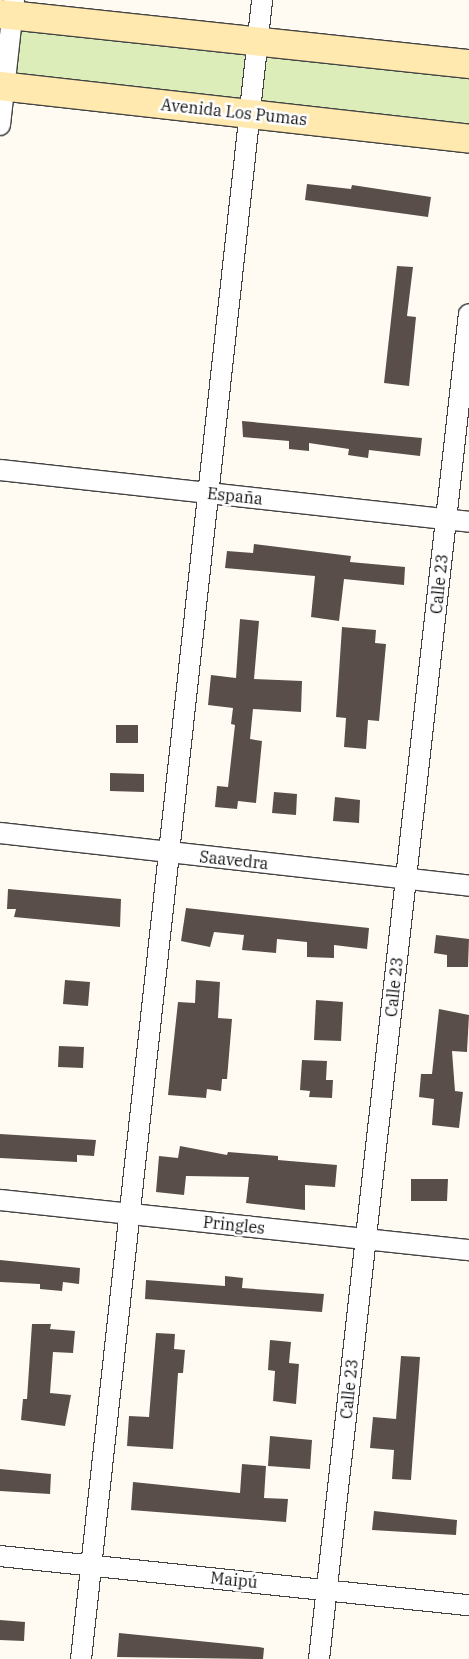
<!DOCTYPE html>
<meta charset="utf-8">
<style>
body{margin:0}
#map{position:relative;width:469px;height:1659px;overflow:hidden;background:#fffbf3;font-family:"IBM Plex Serif",serif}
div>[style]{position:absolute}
.green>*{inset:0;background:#dcedb9}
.building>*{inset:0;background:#5a4e4b}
.roads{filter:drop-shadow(1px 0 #434343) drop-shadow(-1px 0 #434343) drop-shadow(0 1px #434343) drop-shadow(0 -1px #434343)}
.street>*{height:20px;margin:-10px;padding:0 10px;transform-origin:10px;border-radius:10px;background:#fff}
.secondary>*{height:28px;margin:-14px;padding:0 14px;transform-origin:14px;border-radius:14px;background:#ffe9ae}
span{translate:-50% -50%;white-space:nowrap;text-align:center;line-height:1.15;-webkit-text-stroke:5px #fff;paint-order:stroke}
.street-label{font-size:16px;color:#101010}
</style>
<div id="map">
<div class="green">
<div style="clip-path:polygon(0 13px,469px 65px,469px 138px,0 85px)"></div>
</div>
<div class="building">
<div style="clip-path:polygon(307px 184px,351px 189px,352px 185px,431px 197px,428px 217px,305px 200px)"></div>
<div style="clip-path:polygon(397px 266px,413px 267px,407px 316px,416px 317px,409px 386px,384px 383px)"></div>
<div style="clip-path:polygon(242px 421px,422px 438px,420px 456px,369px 450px,368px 458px,348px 455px,349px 449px,309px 443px,309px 451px,289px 449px,289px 441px,243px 437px)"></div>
<div style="clip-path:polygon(254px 544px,351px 556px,350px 562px,405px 567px,404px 585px,344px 579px,339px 621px,311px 617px,315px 576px,225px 568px,227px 551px,253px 553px)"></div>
<div style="clip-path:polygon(240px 619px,259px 621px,254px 679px,302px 681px,301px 712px,253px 709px,250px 739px,262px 741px,256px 803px,238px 801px,237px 809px,215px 807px,217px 786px,228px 787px,235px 725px,231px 724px,233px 708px,208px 705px,211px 675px,236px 678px)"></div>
<div style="clip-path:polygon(342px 627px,376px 630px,375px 643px,386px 644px,379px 721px,368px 720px,366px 749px,344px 747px,346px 718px,336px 717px)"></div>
<div style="clip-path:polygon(116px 725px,138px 725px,138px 743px,116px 743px)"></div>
<div style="clip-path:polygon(110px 773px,144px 774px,144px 792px,110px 791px)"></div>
<div style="clip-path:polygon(274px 792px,297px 794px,296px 815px,272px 813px)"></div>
<div style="clip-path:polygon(335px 797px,360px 800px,359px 823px,333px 821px)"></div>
<div style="clip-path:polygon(8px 889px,121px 899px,120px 927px,14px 917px,16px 909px,7px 909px)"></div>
<div style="clip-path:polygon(186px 908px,369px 928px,367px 949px,334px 945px,334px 958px,307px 957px,307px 942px,277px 939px,276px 953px,242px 950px,244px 935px,214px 932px,210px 947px,181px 941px)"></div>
<div style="clip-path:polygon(436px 935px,469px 939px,468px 967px,447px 967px,447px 955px,434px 953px)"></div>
<div style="clip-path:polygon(65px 980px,90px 982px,88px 1006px,63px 1004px)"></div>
<div style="clip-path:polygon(196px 980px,220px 982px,218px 1018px,232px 1019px,227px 1079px,222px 1079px,221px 1091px,207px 1089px,206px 1098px,168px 1095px,178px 1002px,195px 1003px)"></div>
<div style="clip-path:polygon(316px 1000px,343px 1002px,341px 1041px,314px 1040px)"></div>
<div style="clip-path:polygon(439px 1009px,469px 1015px,467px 1052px,452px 1051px,455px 1091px,463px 1092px,459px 1128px,432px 1125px,434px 1099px,419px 1097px,421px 1074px,432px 1074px)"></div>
<div style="clip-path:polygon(59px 1046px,84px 1047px,83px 1068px,58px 1067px)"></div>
<div style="clip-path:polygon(302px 1060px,327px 1061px,326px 1080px,333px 1080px,332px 1098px,309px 1097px,310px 1091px,300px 1090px)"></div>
<div style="clip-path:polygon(0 1134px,96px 1140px,94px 1156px,77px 1155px,77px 1162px,0 1158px)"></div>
<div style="clip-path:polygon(180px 1146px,227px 1155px,228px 1152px,278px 1156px,278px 1160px,337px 1165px,335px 1187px,305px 1185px,305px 1210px,246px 1203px,249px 1177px,186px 1176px,184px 1195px,156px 1192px,159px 1156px,178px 1158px)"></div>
<div style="clip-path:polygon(411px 1179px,448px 1179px,447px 1201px,411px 1201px)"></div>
<div style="clip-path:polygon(0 1260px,80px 1268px,79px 1284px,63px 1282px,62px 1291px,40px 1289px,40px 1284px,0 1282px)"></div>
<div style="clip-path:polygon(225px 1276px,243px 1278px,242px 1288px,324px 1294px,322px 1312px,145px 1299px,146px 1280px,225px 1286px)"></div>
<div style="clip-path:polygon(32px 1324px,51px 1324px,50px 1329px,75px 1331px,73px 1353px,53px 1352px,50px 1393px,71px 1395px,65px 1426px,21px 1420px,23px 1399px,27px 1399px)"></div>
<div style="clip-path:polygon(156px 1333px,175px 1334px,174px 1349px,185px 1350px,183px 1373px,178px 1373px,173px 1449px,127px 1446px,129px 1416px,149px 1417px)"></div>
<div style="clip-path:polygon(270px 1340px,291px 1342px,289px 1363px,299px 1364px,296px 1404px,273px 1401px,275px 1371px,268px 1370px)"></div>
<div style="clip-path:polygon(401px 1356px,420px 1357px,411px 1480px,392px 1479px,394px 1450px,370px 1448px,373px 1417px,396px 1419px)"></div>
<div style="clip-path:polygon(270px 1436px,312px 1440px,310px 1469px,268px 1466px)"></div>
<div style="clip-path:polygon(242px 1464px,266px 1466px,264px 1498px,288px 1499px,286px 1522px,131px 1510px,133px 1482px,240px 1493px)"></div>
<div style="clip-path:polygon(0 1469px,51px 1474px,50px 1494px,0 1491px)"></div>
<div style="clip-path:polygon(374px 1511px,457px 1520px,456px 1535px,372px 1530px)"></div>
<div style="clip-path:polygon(0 1620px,25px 1622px,24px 1641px,0 1640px)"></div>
<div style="clip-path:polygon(119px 1633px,259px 1647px,264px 1648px,263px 1659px,117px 1657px)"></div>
</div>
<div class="roads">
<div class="street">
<div style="left:0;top:125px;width:126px;rotate:-83.6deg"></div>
<div style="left:0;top:470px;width:472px;rotate:6.3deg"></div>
<div style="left:0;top:833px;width:472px;rotate:6.4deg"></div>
<div style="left:0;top:1200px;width:472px;rotate:6.1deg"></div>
<div style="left:0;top:1556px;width:472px;rotate:6deg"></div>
<div style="left:81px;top:1659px;width:1669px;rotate:-83.77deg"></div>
<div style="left:319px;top:1659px;width:1353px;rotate:-83.64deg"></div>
</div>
<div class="secondary">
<div style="left:0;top:14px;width:472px;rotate:6.1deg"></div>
<div style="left:0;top:86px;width:472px;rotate:6.4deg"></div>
</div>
</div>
<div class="street-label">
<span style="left:234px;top:112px;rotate:6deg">Avenida Los Pumas</span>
<span style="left:235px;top:496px;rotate:6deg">España</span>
<span style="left:439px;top:584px;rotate:-84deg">Calle 23</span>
<span style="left:234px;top:860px;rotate:6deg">Saavedra</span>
<span style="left:394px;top:987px;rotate:-84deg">Calle 23</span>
<span style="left:234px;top:1225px;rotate:6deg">Pringles</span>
<span style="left:349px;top:1389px;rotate:-84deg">Calle 23</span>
<span style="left:234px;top:1580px;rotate:6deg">Maipú</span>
</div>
</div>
